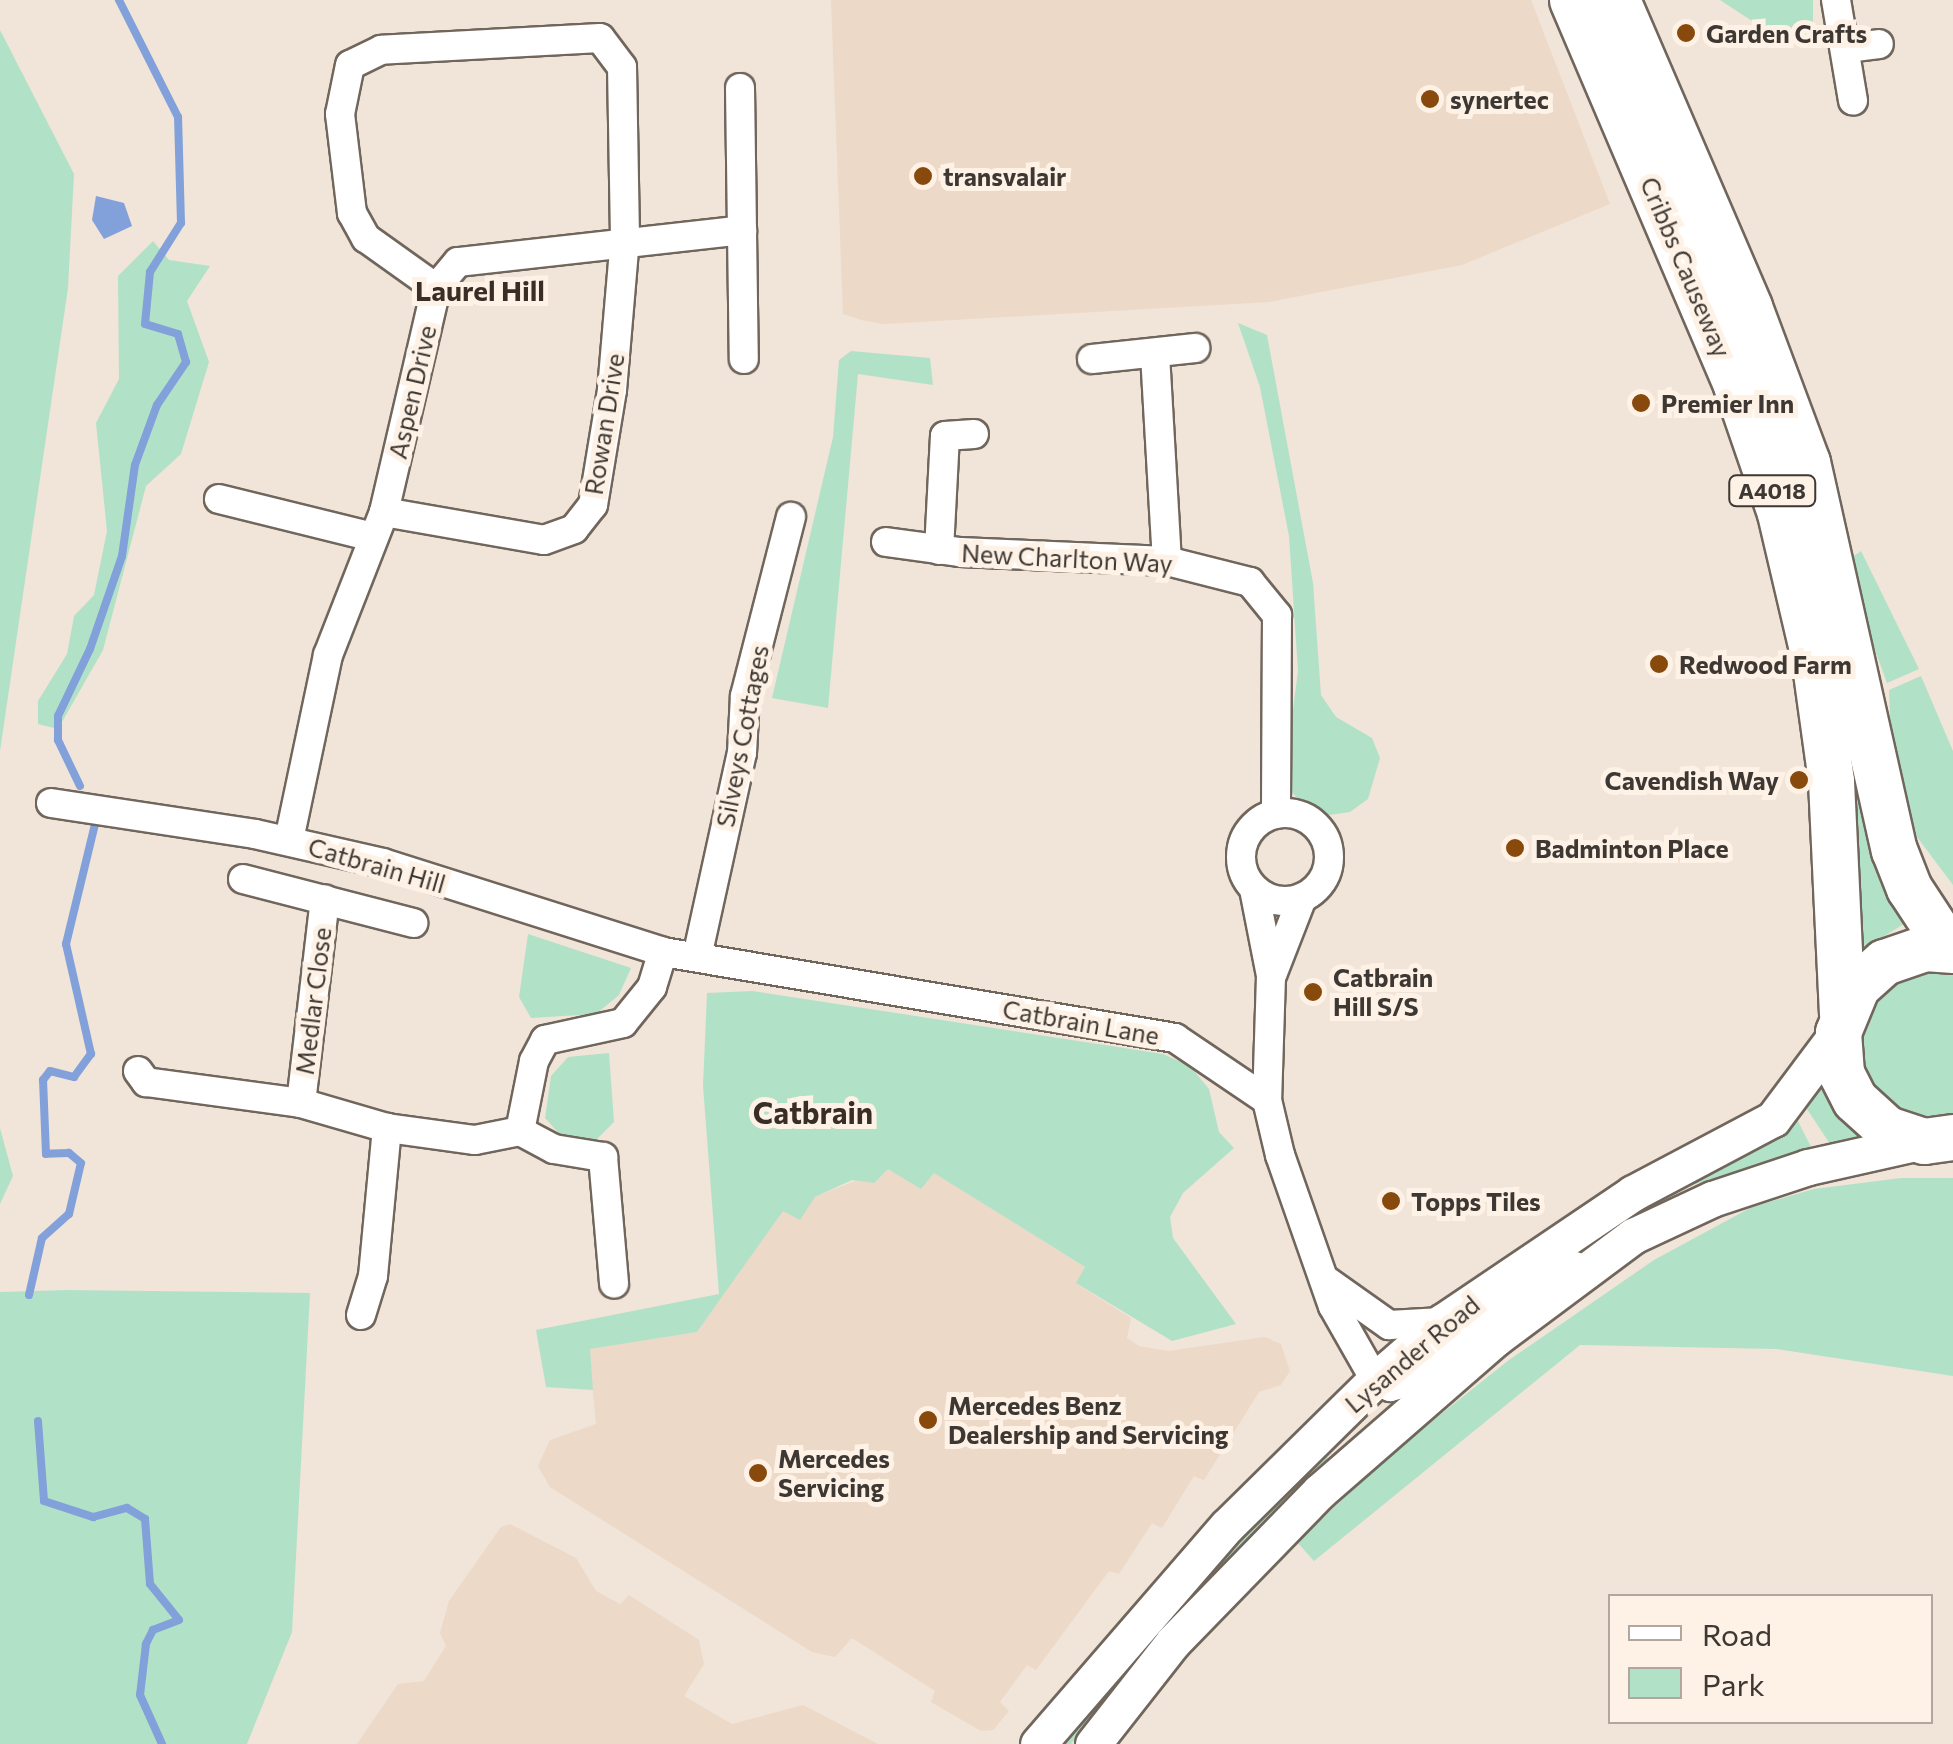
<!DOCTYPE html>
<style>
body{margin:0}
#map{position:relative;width:1953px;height:1744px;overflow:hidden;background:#f1e4d8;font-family:Commissioner,sans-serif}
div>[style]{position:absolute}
.built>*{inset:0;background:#ecd9c8}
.green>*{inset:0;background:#b1e2c8}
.water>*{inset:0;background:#82a0da}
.stream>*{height:8px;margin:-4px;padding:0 4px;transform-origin:4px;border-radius:4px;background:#82a0da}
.roads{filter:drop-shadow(2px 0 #71665c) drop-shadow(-2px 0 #71665c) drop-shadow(0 2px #71665c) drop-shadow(0 -2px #71665c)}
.minor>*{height:28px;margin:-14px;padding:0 14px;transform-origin:14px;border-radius:14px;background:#fff}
.minor>.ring{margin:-14px;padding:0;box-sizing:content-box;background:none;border:28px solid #fff;border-radius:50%}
.tertiary>*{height:35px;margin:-17.5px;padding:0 17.5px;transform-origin:17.5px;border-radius:17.5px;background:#fff}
.primary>*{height:45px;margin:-22.5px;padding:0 22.5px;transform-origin:22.5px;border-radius:22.5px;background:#fff}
.dots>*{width:28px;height:28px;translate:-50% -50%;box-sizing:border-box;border:5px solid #fef1e5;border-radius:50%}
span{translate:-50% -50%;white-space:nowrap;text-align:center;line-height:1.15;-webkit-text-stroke:10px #fef1e5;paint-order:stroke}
.shield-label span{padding:2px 8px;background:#fef1e5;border:2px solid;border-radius:8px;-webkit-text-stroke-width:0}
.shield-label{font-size:22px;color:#3d3833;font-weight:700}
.poi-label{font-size:25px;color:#3d3833;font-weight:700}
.left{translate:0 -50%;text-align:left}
.right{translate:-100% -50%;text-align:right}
.street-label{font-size:25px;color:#3d3833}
.neighbourhood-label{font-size:28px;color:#382e25;font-weight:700}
.quarter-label{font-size:30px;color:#382e25;font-weight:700}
.legend{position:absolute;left:1608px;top:1594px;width:325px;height:130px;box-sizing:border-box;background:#fef1e5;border:2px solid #b1a79e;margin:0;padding:12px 18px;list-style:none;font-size:30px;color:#3d3833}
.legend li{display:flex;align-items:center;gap:20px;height:50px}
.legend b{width:50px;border:2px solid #b1a79e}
</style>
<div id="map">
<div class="built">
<div style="clip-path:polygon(831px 0,1531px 0,1610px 204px,1462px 265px,1269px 302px,884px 324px,861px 320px,843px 314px)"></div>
<div style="clip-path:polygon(887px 1168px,933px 1172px,1086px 1268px,1077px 1284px,1131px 1318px,1127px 1338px,1139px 1346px,1168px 1351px,1265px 1337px,1281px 1344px,1290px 1371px,1281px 1385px,1259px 1392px,1204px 1480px,1194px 1476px,1162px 1528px,1152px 1523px,1119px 1574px,1109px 1571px,1036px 1670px,1027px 1665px,1000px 1702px,1009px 1711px,993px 1730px,981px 1731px,931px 1702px,935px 1691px,852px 1638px,835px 1657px,812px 1652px,550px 1487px,538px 1466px,550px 1440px,596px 1424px,589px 1349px,697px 1332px,783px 1210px)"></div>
<div style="clip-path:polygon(510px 1524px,576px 1558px,596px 1591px,620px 1604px,629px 1595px,699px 1640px,704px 1664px,684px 1696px,732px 1724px,803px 1705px,878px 1744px,357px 1744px,398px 1684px,424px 1681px,446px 1646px,440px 1633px,449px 1601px,501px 1527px)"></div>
</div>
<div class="green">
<div style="clip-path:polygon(1720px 0,1813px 0,1813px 34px,1803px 44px,1781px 40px)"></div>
<div style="clip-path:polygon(0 30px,74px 174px,68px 288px,0 751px)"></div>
<div style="clip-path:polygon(153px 241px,169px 260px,210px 266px,187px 301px,209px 362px,181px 454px,146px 486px,103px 650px,58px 729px,38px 724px,38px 701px,67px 654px,74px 616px,94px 595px,107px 531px,96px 423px,119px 379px,118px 276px)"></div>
<div style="clip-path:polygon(1238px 323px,1267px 335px,1313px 583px,1321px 695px,1336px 717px,1372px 738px,1380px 758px,1368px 799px,1350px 812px,1329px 815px,1306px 808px,1290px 790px,1286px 764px,1298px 671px,1289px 536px,1260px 387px)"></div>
<div style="clip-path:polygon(851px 351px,930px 358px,933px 385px,858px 374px,828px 708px,772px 698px,833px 437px,839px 360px)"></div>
<div style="clip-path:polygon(1861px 551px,1919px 669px,1887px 683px,1849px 578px,1851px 558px)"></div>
<div style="clip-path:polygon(1921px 676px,1953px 751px,1953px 885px,1917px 837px,1891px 741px,1889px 690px)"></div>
<div style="clip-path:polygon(1837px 717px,1853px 752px,1878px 875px,1907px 922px,1852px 956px)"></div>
<div style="clip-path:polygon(528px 934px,631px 968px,619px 995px,596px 1014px,531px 1018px,519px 997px)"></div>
<div style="clip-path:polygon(1923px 969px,1953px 972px,1953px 1118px,1904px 1115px,1867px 1083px,1858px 1060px,1857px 1035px,1878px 991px)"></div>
<div style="clip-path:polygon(753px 991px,1163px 1054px,1190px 1066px,1209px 1089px,1219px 1132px,1234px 1148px,1183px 1193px,1170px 1217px,1173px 1238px,1236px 1324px,1172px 1341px,1076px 1283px,1085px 1267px,934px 1173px,921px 1189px,888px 1169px,874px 1183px,852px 1180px,815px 1197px,800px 1220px,783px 1211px,697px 1332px,590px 1349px,593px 1390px,546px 1387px,536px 1330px,719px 1294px,703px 1086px,707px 993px)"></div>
<div style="clip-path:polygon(609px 1053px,614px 1122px,595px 1141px,564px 1139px,545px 1118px,551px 1076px,568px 1057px)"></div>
<div style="clip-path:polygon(1825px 1074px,1868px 1136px,1830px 1144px,1803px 1103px)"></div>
<div style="clip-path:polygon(1794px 1113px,1811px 1147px,1683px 1188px,1497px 1296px)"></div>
<div style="clip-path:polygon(0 1128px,13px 1176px,0 1204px)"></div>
<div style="clip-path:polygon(1901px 1178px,1953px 1178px,1953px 1376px,1776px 1349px,1580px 1345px,1314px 1561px,1297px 1542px,1392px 1453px,1509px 1360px,1654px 1260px,1752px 1207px,1814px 1189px)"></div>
<div style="clip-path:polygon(66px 1290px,310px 1293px,292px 1632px,247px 1744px,0 1744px,0 1292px)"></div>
<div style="clip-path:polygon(1320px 1450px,1330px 1460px,1183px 1609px,1071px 1744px,1057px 1744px,1133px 1648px)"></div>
</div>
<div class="water">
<div style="clip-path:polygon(96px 196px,124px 203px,132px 226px,104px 239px,92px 220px)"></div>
</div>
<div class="stream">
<div style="left:80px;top:786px;width:51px;rotate:-115.6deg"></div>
<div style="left:58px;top:740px;width:24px;rotate:-90deg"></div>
<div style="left:58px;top:716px;width:74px;rotate:-64.5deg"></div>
<div style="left:90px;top:649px;width:98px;rotate:-71deg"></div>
<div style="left:122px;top:556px;width:92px;rotate:-81.9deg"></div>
<div style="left:135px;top:465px;width:64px;rotate:-69.9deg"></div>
<div style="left:157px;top:405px;width:52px;rotate:-56deg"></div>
<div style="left:186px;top:362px;width:29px;rotate:-106deg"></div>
<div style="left:178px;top:334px;width:34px;rotate:-163deg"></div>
<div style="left:145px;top:324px;width:52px;rotate:-84.5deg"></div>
<div style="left:150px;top:272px;width:58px;rotate:-57.7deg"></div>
<div style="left:181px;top:223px;width:106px;rotate:-91.6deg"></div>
<div style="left:178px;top:117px;width:131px;rotate:-116.8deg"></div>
<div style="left:29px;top:1295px;width:58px;rotate:-77.2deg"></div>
<div style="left:42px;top:1238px;width:36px;rotate:-42deg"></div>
<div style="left:69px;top:1214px;width:52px;rotate:-76.8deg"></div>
<div style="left:81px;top:1163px;width:16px;rotate:-140deg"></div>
<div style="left:69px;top:1153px;width:23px;rotate:178deg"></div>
<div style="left:46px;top:1154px;width:74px;rotate:-92.3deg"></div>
<div style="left:43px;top:1080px;width:11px;rotate:-52deg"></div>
<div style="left:50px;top:1071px;width:25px;rotate:14deg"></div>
<div style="left:74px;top:1077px;width:29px;rotate:-54deg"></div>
<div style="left:91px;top:1054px;width:113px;rotate:-102.8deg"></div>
<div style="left:66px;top:944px;width:128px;rotate:-76.4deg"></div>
<div style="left:38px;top:1421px;width:80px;rotate:85.7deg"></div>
<div style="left:44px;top:1501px;width:52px;rotate:18.1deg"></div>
<div style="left:93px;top:1517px;width:35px;rotate:-15deg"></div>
<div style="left:127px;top:1508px;width:21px;rotate:31deg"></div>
<div style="left:145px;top:1519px;width:65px;rotate:85.6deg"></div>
<div style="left:150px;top:1584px;width:46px;rotate:51.1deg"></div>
<div style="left:179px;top:1620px;width:28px;rotate:159deg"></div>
<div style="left:153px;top:1630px;width:16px;rotate:117deg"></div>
<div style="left:146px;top:1644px;width:51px;rotate:96.7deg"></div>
<div style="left:140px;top:1695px;width:54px;rotate:65.8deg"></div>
</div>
<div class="roads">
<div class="minor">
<div style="left:1836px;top:0;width:102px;rotate:80.4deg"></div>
<div style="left:1847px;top:48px;width:32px;rotate:-7deg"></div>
<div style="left:740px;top:88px;width:271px;rotate:89.2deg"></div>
<div style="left:1155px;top:354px;width:207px;rotate:86.7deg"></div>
<div style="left:1092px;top:359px;width:104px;rotate:-6.1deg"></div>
<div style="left:219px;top:499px;width:158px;rotate:13.9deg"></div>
<div style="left:384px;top:512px;width:162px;rotate:9.9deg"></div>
<div style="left:544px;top:540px;width:32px;rotate:-20deg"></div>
<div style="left:574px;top:529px;width:31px;rotate:-52deg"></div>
<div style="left:593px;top:505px;width:117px;rotate:-80.6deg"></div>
<div style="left:612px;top:390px;width:153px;rotate:-85.1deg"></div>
<div style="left:625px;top:238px;width:171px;rotate:-91deg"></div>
<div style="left:622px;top:67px;width:36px;rotate:-127deg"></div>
<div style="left:600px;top:38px;width:219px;rotate:176.9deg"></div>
<div style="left:381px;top:50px;width:34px;rotate:154deg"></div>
<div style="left:350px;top:65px;width:50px;rotate:101.5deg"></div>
<div style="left:340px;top:114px;width:100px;rotate:83.1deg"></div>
<div style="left:352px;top:213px;width:29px;rotate:61deg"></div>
<div style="left:366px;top:238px;width:86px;rotate:35.5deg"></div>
<div style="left:886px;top:542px;width:75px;rotate:7.7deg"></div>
<div style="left:960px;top:552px;width:207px;rotate:2.5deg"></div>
<div style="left:1167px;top:561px;width:86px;rotate:14.2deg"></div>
<div style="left:1250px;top:582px;width:43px;rotate:50.7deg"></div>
<div style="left:1277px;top:615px;width:199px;rotate:90.3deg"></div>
<div style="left:939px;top:550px;width:114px;rotate:-87deg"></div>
<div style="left:945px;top:436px;width:29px;rotate:-4deg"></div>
<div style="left:51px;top:803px;width:206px;rotate:8.6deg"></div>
<div style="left:255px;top:834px;width:131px;rotate:12.8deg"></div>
<div style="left:383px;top:863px;width:294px;rotate:17.6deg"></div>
<div style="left:663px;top:952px;width:519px;rotate:9.53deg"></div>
<div style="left:1175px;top:1038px;width:111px;rotate:34deg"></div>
<div class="ring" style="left:1241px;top:813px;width:60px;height:60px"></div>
<div style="left:289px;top:840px;width:189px;rotate:-78.1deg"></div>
<div style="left:328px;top:655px;width:154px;rotate:-68.6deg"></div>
<div style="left:384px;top:512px;width:230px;rotate:-76.9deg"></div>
<div style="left:436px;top:288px;width:34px;rotate:-50deg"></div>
<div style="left:458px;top:262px;width:286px;rotate:-6.4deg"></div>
<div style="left:243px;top:879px;width:176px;rotate:14.5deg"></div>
<div style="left:1254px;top:889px;width:89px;rotate:78.9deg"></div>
<div style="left:1271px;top:976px;width:124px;rotate:91.8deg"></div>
<div style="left:1267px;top:1100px;width:57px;rotate:76.7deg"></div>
<div style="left:1280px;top:1155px;width:160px;rotate:70.7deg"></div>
<div style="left:1333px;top:1306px;width:85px;rotate:60.4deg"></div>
<div style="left:1375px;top:1380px;width:17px;rotate:25deg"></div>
<div style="left:1390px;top:1387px;width:16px;rotate:-14deg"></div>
<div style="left:1406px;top:1383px;width:134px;rotate:-39.3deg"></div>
<div style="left:1510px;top:1298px;width:72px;rotate:-26.6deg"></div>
<div style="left:697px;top:957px;width:209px;rotate:-77.6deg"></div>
<div style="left:742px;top:753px;width:57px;rotate:-87deg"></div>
<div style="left:745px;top:696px;width:185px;rotate:-75.6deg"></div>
<div style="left:1272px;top:975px;width:83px;rotate:-68.7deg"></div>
<div style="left:138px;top:1071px;width:14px;rotate:54deg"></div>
<div style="left:146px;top:1082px;width:156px;rotate:7.7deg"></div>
<div style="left:301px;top:1103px;width:90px;rotate:16.2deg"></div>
<div style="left:387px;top:1128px;width:89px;rotate:7.8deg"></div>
<div style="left:475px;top:1140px;width:46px;rotate:-11.3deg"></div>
<div style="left:520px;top:1131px;width:71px;rotate:-78.7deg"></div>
<div style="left:534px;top:1061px;width:24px;rotate:-62deg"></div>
<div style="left:545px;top:1040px;width:80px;rotate:-12.3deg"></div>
<div style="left:623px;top:1023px;width:46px;rotate:-51.1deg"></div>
<div style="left:652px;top:987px;width:37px;rotate:-73deg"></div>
<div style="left:301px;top:1103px;width:205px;rotate:-83.3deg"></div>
<div style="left:520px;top:1131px;width:38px;rotate:28deg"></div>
<div style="left:554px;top:1149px;width:50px;rotate:9.3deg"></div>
<div style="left:603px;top:1157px;width:127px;rotate:85deg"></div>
<div style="left:1324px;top:1279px;width:80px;rotate:35.3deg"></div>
<div style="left:1389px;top:1325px;width:53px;rotate:-3.2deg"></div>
<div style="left:361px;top:1315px;width:41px;rotate:-72.9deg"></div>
<div style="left:373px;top:1276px;width:149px;rotate:-84.6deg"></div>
</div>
<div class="tertiary">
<div style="left:1038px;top:1744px;width:289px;rotate:-49.1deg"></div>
<div style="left:1227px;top:1526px;width:208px;rotate:-44.6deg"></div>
<div style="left:1375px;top:1380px;width:89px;rotate:-40.9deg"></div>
<div style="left:1442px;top:1322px;width:230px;rotate:-34deg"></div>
<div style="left:1633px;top:1193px;width:158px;rotate:-27.9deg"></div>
<div style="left:1773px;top:1119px;width:109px;rotate:-53.2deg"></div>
<div style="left:1093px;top:1744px;width:130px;rotate:-51.9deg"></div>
<div style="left:1173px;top:1642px;width:211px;rotate:-45.8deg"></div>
<div style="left:1320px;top:1491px;width:233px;rotate:-41deg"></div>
<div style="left:1496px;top:1338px;width:171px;rotate:-36.7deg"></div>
<div style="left:1633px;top:1236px;width:87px;rotate:-25.1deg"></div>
<div style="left:1712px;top:1199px;width:101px;rotate:-18.4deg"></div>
<div style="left:1808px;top:1167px;width:119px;rotate:-12.6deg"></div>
</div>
<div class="primary">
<div style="left:1572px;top:0;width:418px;rotate:66.9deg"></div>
<div style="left:1736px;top:385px;width:135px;rotate:71deg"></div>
<div style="left:1780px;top:513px;width:149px;rotate:76.8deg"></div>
<div style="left:1814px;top:658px;width:124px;rotate:82.1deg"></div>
<div style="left:1831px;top:781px;width:233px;rotate:87.3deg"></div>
<div style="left:1617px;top:0;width:334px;rotate:66.7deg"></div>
<div style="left:1749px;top:307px;width:165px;rotate:69.5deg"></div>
<div style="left:1807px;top:462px;width:398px;rotate:77.4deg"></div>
<div style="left:1894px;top:850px;width:41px;rotate:68.5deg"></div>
<div style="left:1909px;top:888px;width:73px;rotate:56.7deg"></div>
<div style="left:1953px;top:950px;width:28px;rotate:-176deg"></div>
<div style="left:1925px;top:948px;width:43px;rotate:161.1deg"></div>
<div style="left:1884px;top:962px;width:36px;rotate:138deg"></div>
<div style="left:1857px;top:986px;width:50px;rotate:112.4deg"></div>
<div style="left:1838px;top:1032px;width:41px;rotate:85.8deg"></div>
<div style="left:1841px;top:1073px;width:30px;rotate:63deg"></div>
<div style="left:1855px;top:1100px;width:43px;rotate:42.2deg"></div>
<div style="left:1887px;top:1129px;width:39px;rotate:18deg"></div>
<div style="left:1924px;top:1141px;width:29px;rotate:-8deg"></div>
</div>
</div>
<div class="dots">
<div style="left:1686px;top:33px;background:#884a0c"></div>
<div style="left:1430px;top:99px;background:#884a0c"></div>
<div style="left:923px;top:176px;background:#884a0c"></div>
<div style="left:1641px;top:403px;background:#884a0c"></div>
<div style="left:1659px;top:664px;background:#884a0c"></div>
<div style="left:1799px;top:780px;background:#884a0c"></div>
<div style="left:1515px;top:848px;background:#884a0c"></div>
<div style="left:1313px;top:992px;background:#884a0c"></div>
<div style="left:1391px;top:1201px;background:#884a0c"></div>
<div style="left:928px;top:1420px;background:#884a0c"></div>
<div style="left:758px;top:1473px;background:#884a0c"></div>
</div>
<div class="shield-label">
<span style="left:1772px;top:491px">A4018</span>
</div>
<div class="poi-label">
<span class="left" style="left:1706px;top:33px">Garden Crafts</span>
<span class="left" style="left:1450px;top:99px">synertec</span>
<span class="left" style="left:943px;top:176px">transvalair</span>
<span class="left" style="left:1661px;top:403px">Premier Inn</span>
<span class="left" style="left:1679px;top:664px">Redwood Farm</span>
<span class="right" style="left:1779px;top:780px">Cavendish Way</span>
<span class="left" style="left:1535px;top:848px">Badminton Place</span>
<span class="left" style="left:1333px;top:992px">Catbrain<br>Hill S/S</span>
<span class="left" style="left:1411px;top:1201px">Topps Tiles</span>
<span class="left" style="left:948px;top:1420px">Mercedes Benz<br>Dealership and Servicing</span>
<span class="left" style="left:778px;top:1473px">Mercedes<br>Servicing</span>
</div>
<div class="street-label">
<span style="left:1686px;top:267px;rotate:67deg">Cribbs Causeway</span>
<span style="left:412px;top:392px;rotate:-77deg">Aspen Drive</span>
<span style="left:604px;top:424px;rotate:-81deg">Rowan Drive</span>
<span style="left:1067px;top:558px;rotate:3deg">New Charlton Way</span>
<span style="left:742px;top:736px;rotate:-79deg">Silveys Cottages</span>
<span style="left:377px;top:865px;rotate:16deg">Catbrain Hill</span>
<span style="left:313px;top:1001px;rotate:-83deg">Medlar Close</span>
<span style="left:1081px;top:1022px;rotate:10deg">Catbrain Lane</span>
<span style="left:1412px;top:1354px;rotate:-40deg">Lysander Road</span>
</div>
<div class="neighbourhood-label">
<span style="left:480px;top:290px">Laurel Hill</span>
</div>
<div class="quarter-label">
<span style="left:813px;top:1112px">Catbrain</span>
</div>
<ul class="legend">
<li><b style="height:12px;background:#fff"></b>Road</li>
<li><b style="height:28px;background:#b1e2c8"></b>Park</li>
</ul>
</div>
